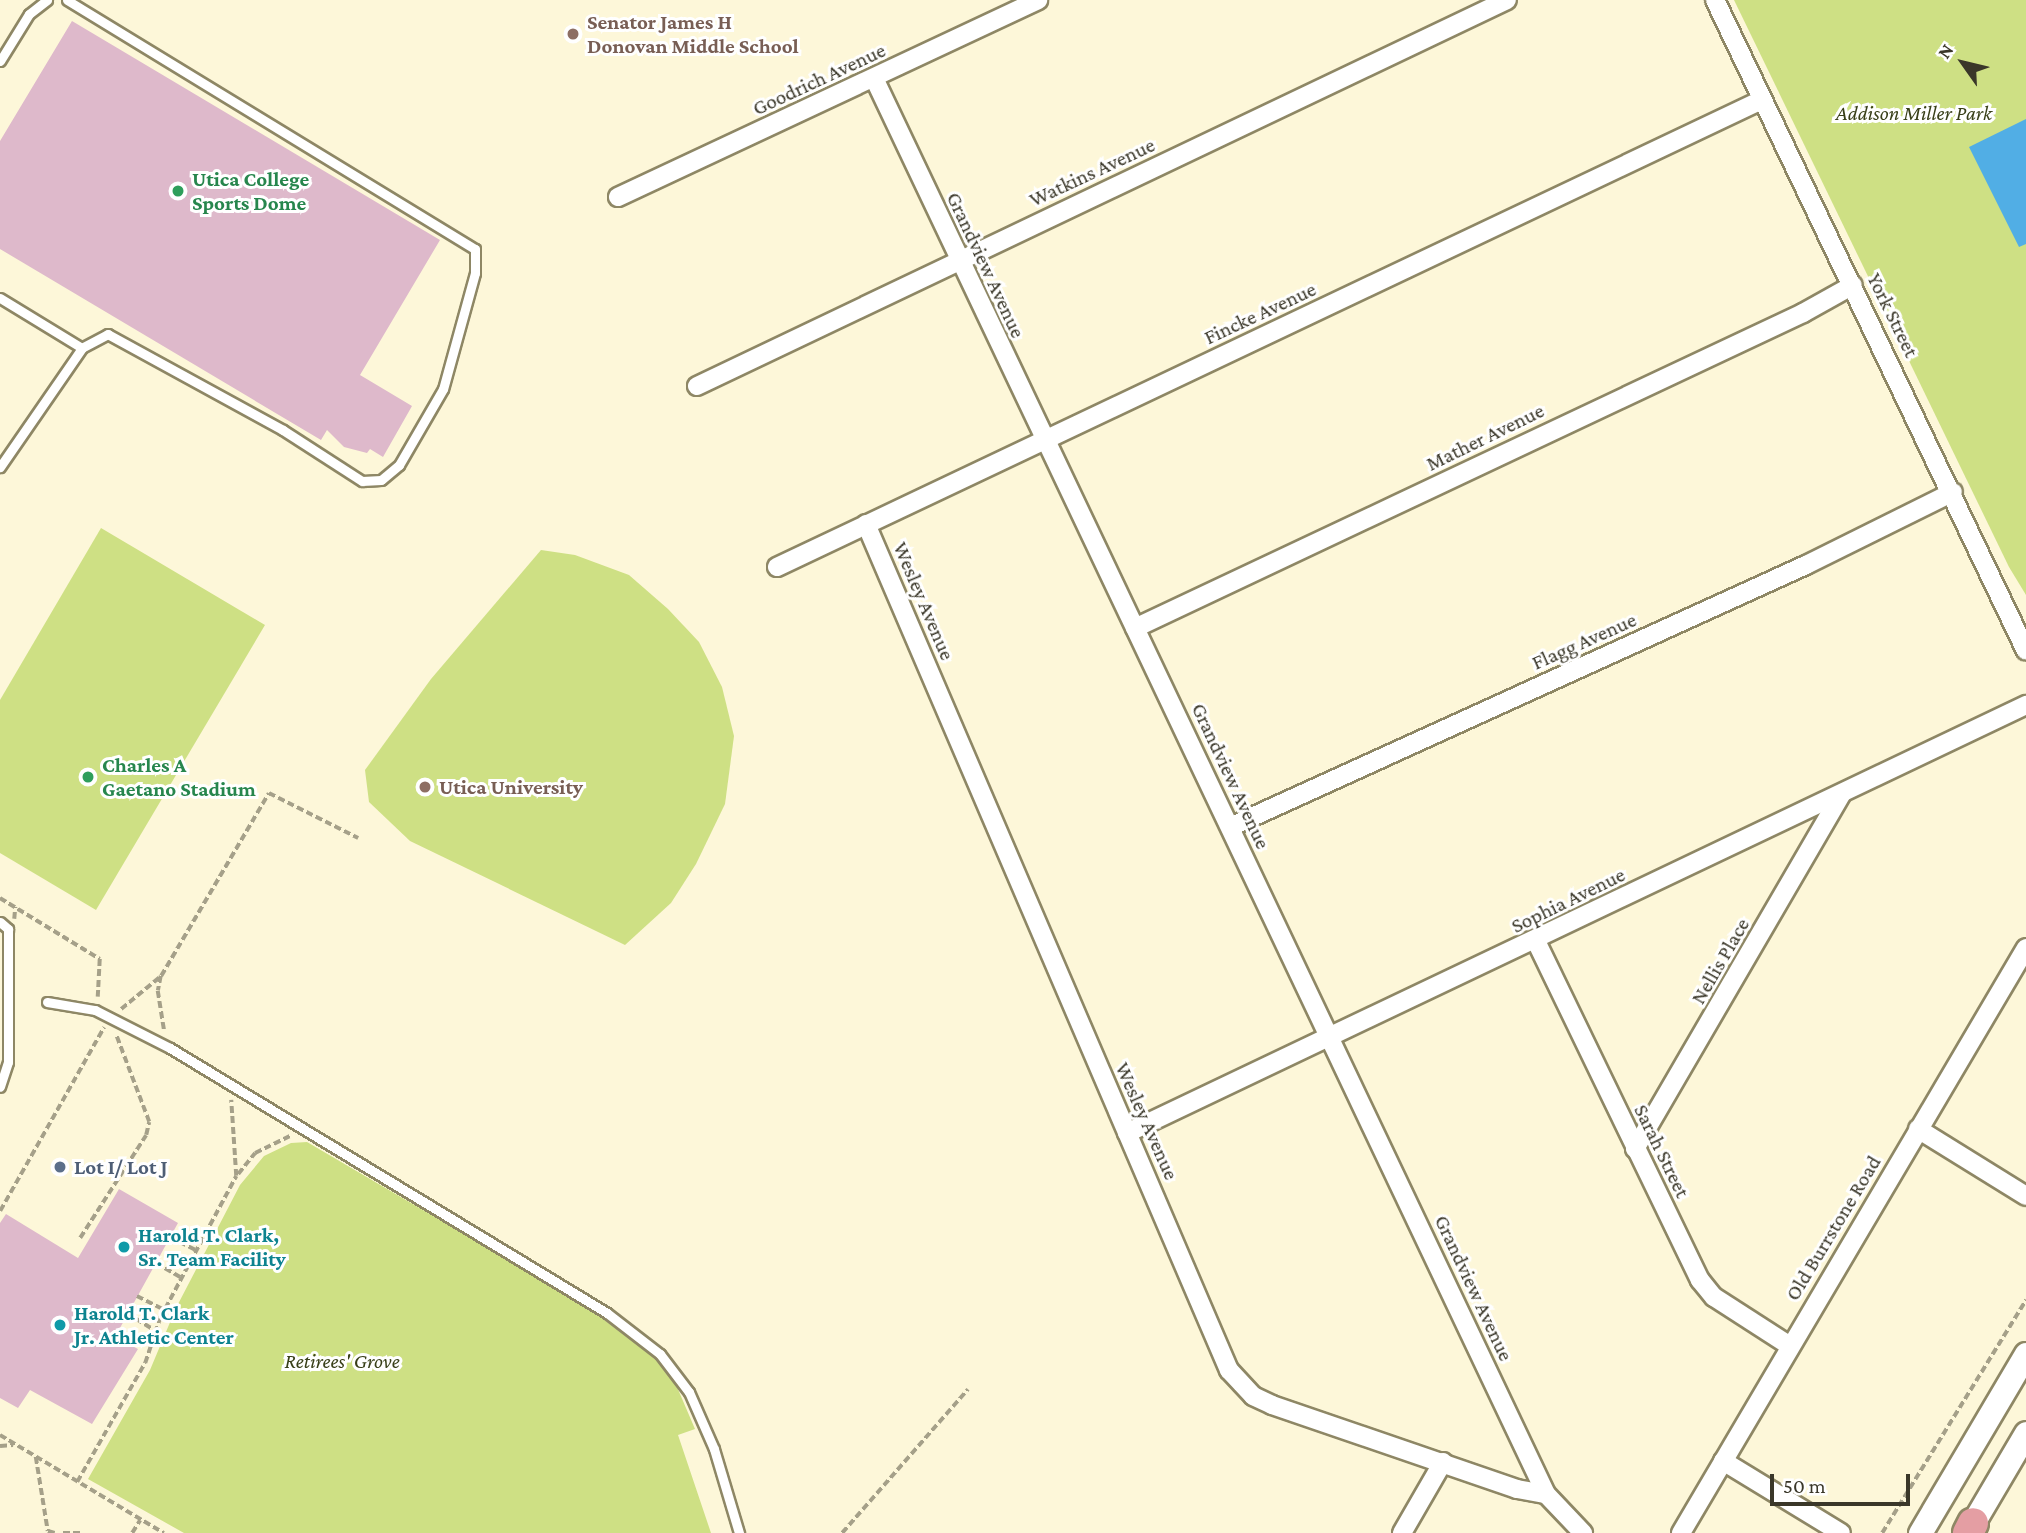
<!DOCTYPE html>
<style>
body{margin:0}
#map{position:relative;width:2026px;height:1533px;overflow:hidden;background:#fdf7d9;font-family:"Crimson Pro",serif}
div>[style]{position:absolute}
.green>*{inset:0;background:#cee084}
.water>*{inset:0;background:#51aee5}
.building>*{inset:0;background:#deb9cb}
.path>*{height:3.5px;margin-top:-1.75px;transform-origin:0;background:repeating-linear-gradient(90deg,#a5a089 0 7px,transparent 0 10.5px)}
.roads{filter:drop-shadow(2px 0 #8e8765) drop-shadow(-2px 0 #8e8765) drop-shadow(0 2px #8e8765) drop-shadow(0 -2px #8e8765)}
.service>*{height:9px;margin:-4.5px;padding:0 4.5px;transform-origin:4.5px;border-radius:4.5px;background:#fff}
.minor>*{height:18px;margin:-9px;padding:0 9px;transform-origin:9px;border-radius:9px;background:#fff}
.tertiary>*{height:23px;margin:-11.5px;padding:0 11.5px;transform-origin:11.5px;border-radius:11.5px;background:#fff}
.trunk>*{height:30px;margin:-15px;padding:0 15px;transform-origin:15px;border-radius:15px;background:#e49ea3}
.dots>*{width:19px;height:19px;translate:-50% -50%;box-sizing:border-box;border:4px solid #fff;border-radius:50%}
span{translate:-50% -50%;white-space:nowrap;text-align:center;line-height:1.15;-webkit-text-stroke:6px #fff;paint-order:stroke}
.education-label{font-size:21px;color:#785e54;font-weight:700}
.left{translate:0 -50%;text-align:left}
.street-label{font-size:21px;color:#3a3729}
.park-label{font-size:21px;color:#383f18;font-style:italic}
.leisure-label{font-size:21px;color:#27864d;font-weight:700}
.service-label{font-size:21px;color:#4e5e75;font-weight:700}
.culture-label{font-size:21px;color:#0d838f;font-weight:700}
.north{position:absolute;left:1928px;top:28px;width:70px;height:70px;-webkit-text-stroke:5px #fff;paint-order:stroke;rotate:304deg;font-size:19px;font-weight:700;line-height:28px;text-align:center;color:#3a3729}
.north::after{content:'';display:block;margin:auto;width:24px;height:32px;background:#3a3729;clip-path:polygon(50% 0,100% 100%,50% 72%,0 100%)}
.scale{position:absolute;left:1770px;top:1474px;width:140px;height:32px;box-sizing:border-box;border:4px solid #3a3729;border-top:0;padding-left:9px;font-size:21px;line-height:24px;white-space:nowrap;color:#3a3729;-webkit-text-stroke:5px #fff;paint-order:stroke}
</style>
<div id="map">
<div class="green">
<div style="clip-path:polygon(1734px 0,2026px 0,2026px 595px,2009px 567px)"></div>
<div style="clip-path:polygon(101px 528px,265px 625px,96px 910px,0 853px,0 700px)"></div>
<div style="clip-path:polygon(541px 550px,575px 555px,629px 575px,668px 609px,699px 642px,722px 687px,734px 736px,725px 804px,696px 864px,671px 903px,625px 945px,410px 841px,369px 802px,365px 770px,431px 679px)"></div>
<div style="clip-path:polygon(307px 1142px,578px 1301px,653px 1355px,674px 1380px,695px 1429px,678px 1435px,711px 1533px,184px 1533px,88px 1479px,150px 1370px,176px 1308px,240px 1185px,264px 1156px,291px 1143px)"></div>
</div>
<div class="water">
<div style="clip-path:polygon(2026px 119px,2026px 244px,2019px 247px,1969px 147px)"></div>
</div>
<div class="building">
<div style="clip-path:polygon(72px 21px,440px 240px,360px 375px,412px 406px,383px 457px,370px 449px,367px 453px,344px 447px,327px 430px,321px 440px,0 249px,0 141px)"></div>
<div style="clip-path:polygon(119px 1189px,178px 1223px,115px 1337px,138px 1349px,92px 1424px,30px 1390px,18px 1408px,0 1398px,0 1223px,6px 1214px,78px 1258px)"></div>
</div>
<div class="path">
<div style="left:0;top:898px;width:117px;rotate:31.4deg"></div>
<div style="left:100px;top:959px;width:38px;rotate:93deg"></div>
<div style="left:14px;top:919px;width:12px;rotate:-85deg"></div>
<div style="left:161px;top:976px;width:15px;rotate:101deg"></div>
<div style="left:158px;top:991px;width:39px;rotate:81deg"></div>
<div style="left:121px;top:1009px;width:52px;rotate:-39.5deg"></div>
<div style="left:161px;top:976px;width:212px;rotate:-59.5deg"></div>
<div style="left:269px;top:793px;width:100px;rotate:26.8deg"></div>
<div style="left:238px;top:1174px;width:27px;rotate:-51deg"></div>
<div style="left:255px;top:1153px;width:39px;rotate:-26deg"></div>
<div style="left:0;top:1211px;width:211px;rotate:-60.5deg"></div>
<div style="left:170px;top:1237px;width:30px;rotate:27deg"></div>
<div style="left:80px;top:1238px;width:122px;rotate:-57.3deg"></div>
<div style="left:146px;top:1135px;width:13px;rotate:-77deg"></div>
<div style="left:149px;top:1122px;width:93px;rotate:-110.8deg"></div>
<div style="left:156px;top:1263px;width:30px;rotate:30deg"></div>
<div style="left:137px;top:1296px;width:31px;rotate:27deg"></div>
<div style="left:127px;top:1313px;width:34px;rotate:32deg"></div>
<div style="left:0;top:1435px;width:191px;rotate:30.9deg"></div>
<div style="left:0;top:1446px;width:13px;rotate:-4deg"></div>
<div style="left:36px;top:1457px;width:75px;rotate:80.8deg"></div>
<div style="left:48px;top:1531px;width:7px;rotate:16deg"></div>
<div style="left:77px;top:1482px;width:137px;rotate:-60.3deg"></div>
<div style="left:145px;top:1363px;width:47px;rotate:-71.6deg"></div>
<div style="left:160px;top:1318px;width:161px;rotate:-61.8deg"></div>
<div style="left:236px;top:1176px;width:76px;rotate:-93.8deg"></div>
<div style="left:63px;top:1533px;width:18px"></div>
<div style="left:132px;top:1533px;width:15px;rotate:-58deg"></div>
<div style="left:842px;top:1533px;width:191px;rotate:-48.8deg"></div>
<div style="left:1882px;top:1533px;width:274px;rotate:-58.3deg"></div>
</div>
<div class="roads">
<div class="service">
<div style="left:67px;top:0;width:478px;rotate:31.4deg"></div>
<div style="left:475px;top:249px;width:24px;rotate:90deg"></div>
<div style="left:475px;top:273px;width:120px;rotate:105.4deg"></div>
<div style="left:443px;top:389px;width:88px;rotate:120.1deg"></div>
<div style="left:399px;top:465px;width:23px;rotate:140deg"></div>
<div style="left:381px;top:480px;width:19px;rotate:177deg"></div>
<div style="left:362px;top:481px;width:94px;rotate:-147.2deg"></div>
<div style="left:283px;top:430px;width:200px;rotate:-151.3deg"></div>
<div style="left:108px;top:334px;width:30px;rotate:152deg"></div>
<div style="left:0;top:61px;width:55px;rotate:-58.3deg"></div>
<div style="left:29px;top:14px;width:23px;rotate:-38deg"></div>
<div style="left:0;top:298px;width:96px;rotate:31.4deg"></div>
<div style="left:82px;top:348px;width:145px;rotate:124.6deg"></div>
<div style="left:0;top:922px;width:11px;rotate:41deg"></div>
<div style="left:8px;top:929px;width:133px;rotate:90deg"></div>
<div style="left:8px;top:1062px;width:26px;rotate:108deg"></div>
<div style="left:47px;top:1002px;width:49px;rotate:9.5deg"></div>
<div style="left:95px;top:1010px;width:84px;rotate:26.9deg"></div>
<div style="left:170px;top:1048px;width:511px;rotate:31.23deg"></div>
<div style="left:607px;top:1313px;width:67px;rotate:37.7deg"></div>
<div style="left:660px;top:1354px;width:48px;rotate:52.7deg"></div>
<div style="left:689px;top:1392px;width:62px;rotate:66.3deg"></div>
<div style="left:714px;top:1449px;width:88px;rotate:73.4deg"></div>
</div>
<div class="minor">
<div style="left:1715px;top:0;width:721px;rotate:64.46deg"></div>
<div style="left:874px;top:78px;width:1567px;rotate:64.61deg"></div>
<div style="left:618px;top:197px;width:464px;rotate:-25.1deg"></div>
<div style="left:697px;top:386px;width:897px;rotate:-25.48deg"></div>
<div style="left:866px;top:524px;width:921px;rotate:66.78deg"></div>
<div style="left:1229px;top:1370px;width:35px;rotate:47deg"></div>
<div style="left:1253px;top:1396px;width:21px;rotate:25deg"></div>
<div style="left:1272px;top:1405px;width:259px;rotate:18.9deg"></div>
<div style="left:1517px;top:1489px;width:29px;rotate:10deg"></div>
<div style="left:1546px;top:1494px;width:54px;rotate:46.5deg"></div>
<div style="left:777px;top:567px;width:1090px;rotate:-25.37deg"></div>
<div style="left:1135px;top:628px;width:739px;rotate:-25.25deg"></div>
<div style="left:1803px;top:313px;width:57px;rotate:-29.2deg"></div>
<div style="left:1230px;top:827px;width:633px;rotate:-24.46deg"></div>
<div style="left:1806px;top:565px;width:164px;rotate:-26.4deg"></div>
<div style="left:1536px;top:941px;width:377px;rotate:64.2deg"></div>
<div style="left:1700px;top:1280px;width:22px;rotate:51deg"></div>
<div style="left:1714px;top:1297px;width:90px;rotate:32.8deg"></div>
<div style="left:1918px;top:1129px;width:127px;rotate:31.8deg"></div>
<div style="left:1127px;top:1133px;width:996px;rotate:-25.46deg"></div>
<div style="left:1635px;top:1149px;width:411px;rotate:-59.8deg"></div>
<div style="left:1723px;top:1461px;width:138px;rotate:31.4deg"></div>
<div style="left:1402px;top:1533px;width:82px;rotate:-60deg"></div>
<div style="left:1681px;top:1533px;width:679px;rotate:-59.47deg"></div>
</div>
<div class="tertiary">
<div style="left:1920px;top:1533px;width:208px;rotate:-59.4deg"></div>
<div style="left:1967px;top:1533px;width:116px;rotate:-59.5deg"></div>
</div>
<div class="trunk">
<div style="left:1968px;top:1533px;width:11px;rotate:-63deg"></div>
</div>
</div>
<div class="dots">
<div style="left:573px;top:34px;background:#8d6e63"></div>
<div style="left:178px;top:191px;background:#2e9e5b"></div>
<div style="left:88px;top:777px;background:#2e9e5b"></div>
<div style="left:425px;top:787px;background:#8d6e63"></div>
<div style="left:60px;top:1167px;background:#5c6f8a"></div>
<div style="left:124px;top:1247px;background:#0f9aa8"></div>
<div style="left:60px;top:1325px;background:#0f9aa8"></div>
</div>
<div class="education-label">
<span class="left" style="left:587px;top:34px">Senator James H<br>Donovan Middle School</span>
<span class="left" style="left:439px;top:787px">Utica University</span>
</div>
<div class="street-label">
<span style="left:819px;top:79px;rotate:-25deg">Goodrich Avenue</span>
<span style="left:1092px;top:172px;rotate:-25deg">Watkins Avenue</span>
<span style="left:986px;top:265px;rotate:65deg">Grandview Avenue</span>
<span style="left:1260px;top:313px;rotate:-25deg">Fincke Avenue</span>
<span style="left:1893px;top:315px;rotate:64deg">York Street</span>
<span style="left:1485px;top:437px;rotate:-26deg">Mather Avenue</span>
<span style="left:924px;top:601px;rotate:67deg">Wesley Avenue</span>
<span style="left:1584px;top:641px;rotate:-24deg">Flagg Avenue</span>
<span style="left:1231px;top:776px;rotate:65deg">Grandview Avenue</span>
<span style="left:1568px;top:900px;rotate:-26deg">Sophia Avenue</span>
<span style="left:1720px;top:961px;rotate:-60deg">Nellis Place</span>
<span style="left:1147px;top:1121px;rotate:66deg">Wesley Avenue</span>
<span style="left:1662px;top:1151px;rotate:64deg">Sarah Street</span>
<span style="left:1833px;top:1228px;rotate:-59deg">Old Burrstone Road</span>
<span style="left:1474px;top:1288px;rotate:65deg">Grandview Avenue</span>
</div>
<div class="park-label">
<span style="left:1914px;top:113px">Addison Miller Park</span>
<span style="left:342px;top:1361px">Retirees' Grove</span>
</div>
<div class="leisure-label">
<span class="left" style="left:192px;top:191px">Utica College<br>Sports Dome</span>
<span class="left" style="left:102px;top:777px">Charles A<br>Gaetano Stadium</span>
</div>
<div class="service-label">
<span class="left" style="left:74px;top:1167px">Lot I/ Lot J</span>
</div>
<div class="culture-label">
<span class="left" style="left:138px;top:1247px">Harold T. Clark,<br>Sr. Team Facility</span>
<span class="left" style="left:74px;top:1325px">Harold T. Clark<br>Jr. Athletic Center</span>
</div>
<div class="north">N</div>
<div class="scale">50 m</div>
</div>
